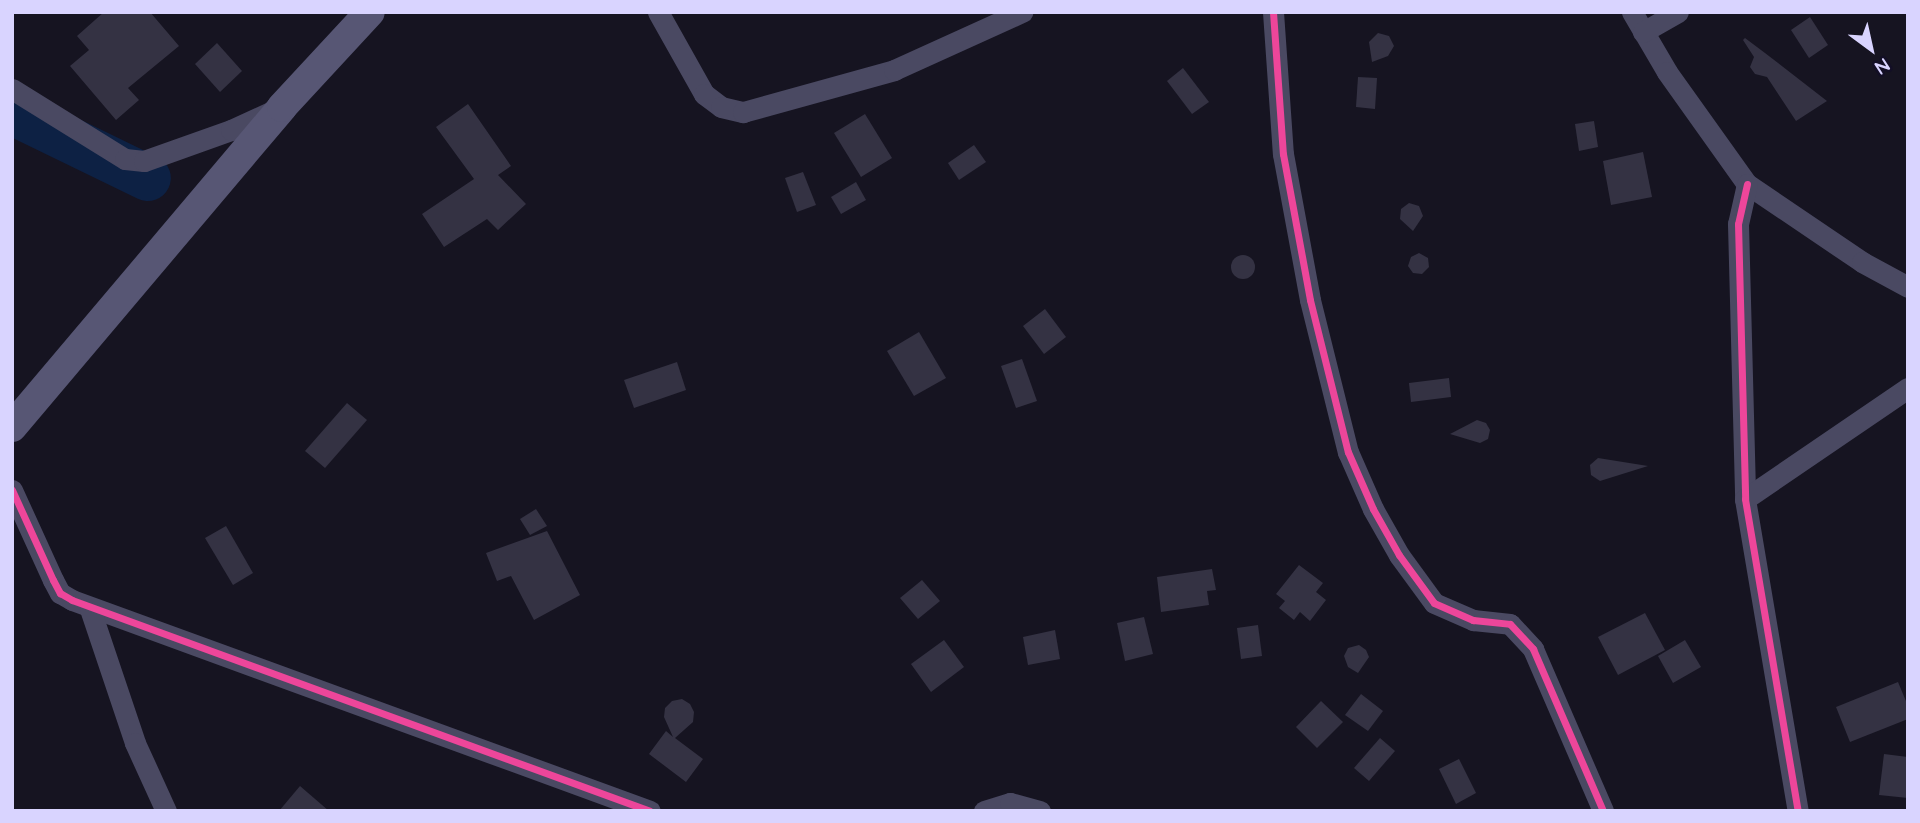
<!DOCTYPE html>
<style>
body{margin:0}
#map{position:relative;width:1920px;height:823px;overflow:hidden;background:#161421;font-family:Quicksand,sans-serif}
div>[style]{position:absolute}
.river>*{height:46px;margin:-23px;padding:0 23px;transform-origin:23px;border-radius:23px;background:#0d2144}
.building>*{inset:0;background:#343243}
.round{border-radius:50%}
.street>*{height:21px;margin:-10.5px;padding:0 10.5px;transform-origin:10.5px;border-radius:10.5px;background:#4a4962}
.secondary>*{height:30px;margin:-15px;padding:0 15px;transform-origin:15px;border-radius:15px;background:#575674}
.cycleway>*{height:7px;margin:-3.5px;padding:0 3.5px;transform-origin:3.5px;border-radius:3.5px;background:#ed469a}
span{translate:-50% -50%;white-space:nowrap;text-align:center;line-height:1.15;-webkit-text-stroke:6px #130f26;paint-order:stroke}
.frame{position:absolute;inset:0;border:14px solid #d9d4ff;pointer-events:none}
.north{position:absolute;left:1836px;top:14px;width:70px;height:70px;-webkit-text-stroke:5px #130f26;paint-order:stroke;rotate:147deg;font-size:19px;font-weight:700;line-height:28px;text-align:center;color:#d9d4ff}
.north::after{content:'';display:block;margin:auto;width:24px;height:32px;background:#d9d4ff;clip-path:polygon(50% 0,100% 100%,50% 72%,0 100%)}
</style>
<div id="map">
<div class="river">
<div style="left:12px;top:112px;width:151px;rotate:25.9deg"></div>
</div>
<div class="building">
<div style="clip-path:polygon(104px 12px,150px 12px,179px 46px,128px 88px,139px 100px,116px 120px,70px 66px,89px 50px,77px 36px)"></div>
<div style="clip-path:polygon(1810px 17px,1828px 45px,1809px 58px,1791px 30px)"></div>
<div style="clip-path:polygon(1378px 33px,1389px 36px,1394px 46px,1388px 56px,1372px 62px,1369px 42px)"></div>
<div style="clip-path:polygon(1745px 38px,1765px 53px,1827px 101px,1796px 121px,1767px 77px,1755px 74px,1750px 67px,1754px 57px,1743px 40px)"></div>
<div style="clip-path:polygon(217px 43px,242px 71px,220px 92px,195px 64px)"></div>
<div style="clip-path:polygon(1183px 68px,1209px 102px,1192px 114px,1167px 81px)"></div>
<div style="clip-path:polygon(1358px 77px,1377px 78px,1375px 109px,1356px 107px)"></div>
<div style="clip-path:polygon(468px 104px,511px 166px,498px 175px,526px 204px,498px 230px,487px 219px,444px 247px,422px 214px,474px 179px,436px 127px)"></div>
<div style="clip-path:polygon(865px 114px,892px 158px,861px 177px,834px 133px)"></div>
<div style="clip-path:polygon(1594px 121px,1598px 147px,1579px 151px,1575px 124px)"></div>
<div style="clip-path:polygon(974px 145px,986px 162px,959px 180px,948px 163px)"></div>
<div style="clip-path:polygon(1643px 152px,1652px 197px,1611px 205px,1603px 161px)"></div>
<div style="clip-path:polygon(803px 172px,816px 205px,797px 212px,785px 178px)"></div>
<div style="clip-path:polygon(856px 182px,866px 200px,841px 214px,831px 197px)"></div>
<div style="clip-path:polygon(1409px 203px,1419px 206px,1423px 216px,1413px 231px,1400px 219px,1401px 209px)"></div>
<div style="clip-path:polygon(1419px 253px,1428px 258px,1429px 267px,1422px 274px,1413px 273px,1408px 266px,1411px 257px)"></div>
<div class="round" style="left:1231px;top:255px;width:24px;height:24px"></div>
<div style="clip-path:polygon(1045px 309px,1066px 337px,1044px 354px,1023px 326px)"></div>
<div style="clip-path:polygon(919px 332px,946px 378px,914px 396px,887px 351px)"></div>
<div style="clip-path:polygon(1022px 359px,1037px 401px,1016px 408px,1001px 366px)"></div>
<div style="clip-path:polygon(677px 362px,686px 390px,634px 408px,624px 380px)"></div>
<div style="clip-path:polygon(1449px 378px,1451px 397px,1411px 402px,1409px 383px)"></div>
<div style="clip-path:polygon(347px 403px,367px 420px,325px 468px,305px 451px)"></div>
<div style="clip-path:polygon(1477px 420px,1486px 423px,1490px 430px,1488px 439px,1480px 443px,1450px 434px)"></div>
<div style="clip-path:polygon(1598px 458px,1648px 466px,1600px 481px,1591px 475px,1590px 465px)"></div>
<div style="clip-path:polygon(536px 509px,547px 526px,530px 535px,520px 519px)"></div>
<div style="clip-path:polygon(226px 526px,253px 573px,233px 585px,205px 538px)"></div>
<div style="clip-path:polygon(547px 531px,580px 595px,534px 620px,511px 576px,497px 581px,486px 553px)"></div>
<div style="clip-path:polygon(1299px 565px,1323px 583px,1316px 592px,1326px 600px,1310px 621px,1300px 612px,1294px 620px,1279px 608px,1285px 601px,1276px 594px)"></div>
<div style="clip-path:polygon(1212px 569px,1216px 590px,1207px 591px,1209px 605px,1161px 612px,1157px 577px)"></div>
<div style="clip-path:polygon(922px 580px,940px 601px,918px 619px,900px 598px)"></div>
<div style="clip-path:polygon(1645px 613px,1665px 650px,1618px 675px,1598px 637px)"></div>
<div style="clip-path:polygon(1144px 617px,1153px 654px,1125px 661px,1117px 623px)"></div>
<div style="clip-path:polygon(1258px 625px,1262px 656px,1241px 659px,1237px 628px)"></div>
<div style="clip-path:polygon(1055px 630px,1060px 659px,1028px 665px,1023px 637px)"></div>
<div style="clip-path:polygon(944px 640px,964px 667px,931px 692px,911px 664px)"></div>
<div style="clip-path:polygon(1685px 640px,1701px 667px,1673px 683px,1658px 656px)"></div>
<div style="clip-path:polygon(1359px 645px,1366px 650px,1369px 657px,1358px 673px,1348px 667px,1344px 656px,1348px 648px)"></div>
<div style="clip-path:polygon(1898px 682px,1908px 706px,1908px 719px,1850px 742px,1836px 707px)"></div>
<div style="clip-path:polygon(1361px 694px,1383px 711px,1368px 731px,1345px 715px)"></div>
<div style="clip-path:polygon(682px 699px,690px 704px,694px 712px,693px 722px,675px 738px,703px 759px,686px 782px,649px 754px,666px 731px,673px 737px,664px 717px,665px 708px,672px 701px)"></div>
<div style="clip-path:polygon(1321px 701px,1343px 722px,1317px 748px,1296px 727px)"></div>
<div style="clip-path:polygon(1380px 738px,1395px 751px,1369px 781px,1354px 768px)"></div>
<div style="clip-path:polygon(1884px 754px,1908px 757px,1908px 798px,1879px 795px)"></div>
<div style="clip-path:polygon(1459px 759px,1476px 793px,1456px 804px,1439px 769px)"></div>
<div style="clip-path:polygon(300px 786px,329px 811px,279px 811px)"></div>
</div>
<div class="street">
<div style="left:658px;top:12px;width:94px;rotate:60.7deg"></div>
<div style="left:704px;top:94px;width:21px;rotate:37deg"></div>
<div style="left:721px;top:107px;width:23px;rotate:13deg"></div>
<div style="left:743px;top:112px;width:157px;rotate:-15.5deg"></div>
<div style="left:894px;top:70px;width:141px;rotate:-24.4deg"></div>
<div style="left:1273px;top:12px;width:142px;rotate:86deg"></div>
<div style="left:1283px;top:154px;width:148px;rotate:79.5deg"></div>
<div style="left:1310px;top:300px;width:157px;rotate:76deg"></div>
<div style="left:1348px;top:452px;width:62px;rotate:66.3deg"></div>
<div style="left:1373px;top:509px;width:53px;rotate:60.5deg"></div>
<div style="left:1399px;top:555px;width:59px;rotate:53.9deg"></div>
<div style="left:1434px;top:603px;width:43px;rotate:23.6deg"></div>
<div style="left:1473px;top:620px;width:37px;rotate:6deg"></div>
<div style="left:1510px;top:624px;width:34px;rotate:47deg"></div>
<div style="left:1533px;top:649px;width:176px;rotate:66.6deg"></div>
<div style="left:1632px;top:12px;width:69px;rotate:59.7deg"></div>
<div style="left:1667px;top:72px;width:138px;rotate:54.5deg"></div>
<div style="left:1747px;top:184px;width:139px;rotate:34.1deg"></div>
<div style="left:1862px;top:262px;width:52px;rotate:28.5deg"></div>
<div style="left:1643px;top:32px;width:40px;rotate:-29.7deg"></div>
<div style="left:12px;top:89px;width:133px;rotate:31.8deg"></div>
<div style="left:125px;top:159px;width:19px;rotate:6deg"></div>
<div style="left:144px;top:161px;width:92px;rotate:-19.6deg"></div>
<div style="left:231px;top:130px;width:51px;rotate:-24.5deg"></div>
<div style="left:1747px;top:184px;width:41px;rotate:102.7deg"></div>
<div style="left:1738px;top:224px;width:275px;rotate:88.5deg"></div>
<div style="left:1745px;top:499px;width:316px;rotate:80.4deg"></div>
<div style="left:12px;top:490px;width:99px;rotate:65.5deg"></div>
<div style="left:53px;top:580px;width:15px;rotate:62deg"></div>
<div style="left:60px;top:593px;width:14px;rotate:30deg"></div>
<div style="left:72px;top:600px;width:615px;rotate:20.05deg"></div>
<div style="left:1745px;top:499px;width:197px;rotate:-34.3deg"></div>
<div style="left:90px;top:609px;width:141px;rotate:71.4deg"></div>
<div style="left:135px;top:743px;width:75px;rotate:65.5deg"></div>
<div style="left:984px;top:811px;width:27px;rotate:-17deg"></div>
<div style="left:1010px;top:803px;width:31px;rotate:15deg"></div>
</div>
<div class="secondary">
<div style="left:12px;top:427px;width:419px;rotate:-49.8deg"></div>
<div style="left:282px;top:107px;width:129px;rotate:-47.2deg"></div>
</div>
<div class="cycleway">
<div style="left:1273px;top:12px;width:142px;rotate:86deg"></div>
<div style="left:1283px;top:154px;width:148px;rotate:79.5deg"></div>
<div style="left:1310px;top:300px;width:157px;rotate:76deg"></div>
<div style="left:1348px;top:452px;width:62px;rotate:66.3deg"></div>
<div style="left:1373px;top:509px;width:53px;rotate:60.5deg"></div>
<div style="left:1399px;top:555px;width:59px;rotate:53.9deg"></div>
<div style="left:1434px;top:603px;width:43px;rotate:23.6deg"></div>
<div style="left:1473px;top:620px;width:37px;rotate:6deg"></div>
<div style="left:1510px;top:624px;width:34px;rotate:47deg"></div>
<div style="left:1533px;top:649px;width:176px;rotate:66.6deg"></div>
<div style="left:1747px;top:184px;width:41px;rotate:102.7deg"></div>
<div style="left:1738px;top:224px;width:275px;rotate:88.5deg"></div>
<div style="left:1745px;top:499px;width:316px;rotate:80.4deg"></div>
<div style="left:12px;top:490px;width:99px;rotate:65.5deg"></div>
<div style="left:53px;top:580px;width:15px;rotate:62deg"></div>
<div style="left:60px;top:593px;width:14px;rotate:30deg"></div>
<div style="left:72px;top:600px;width:615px;rotate:20.05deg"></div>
</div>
<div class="frame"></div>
<div class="north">N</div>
</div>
